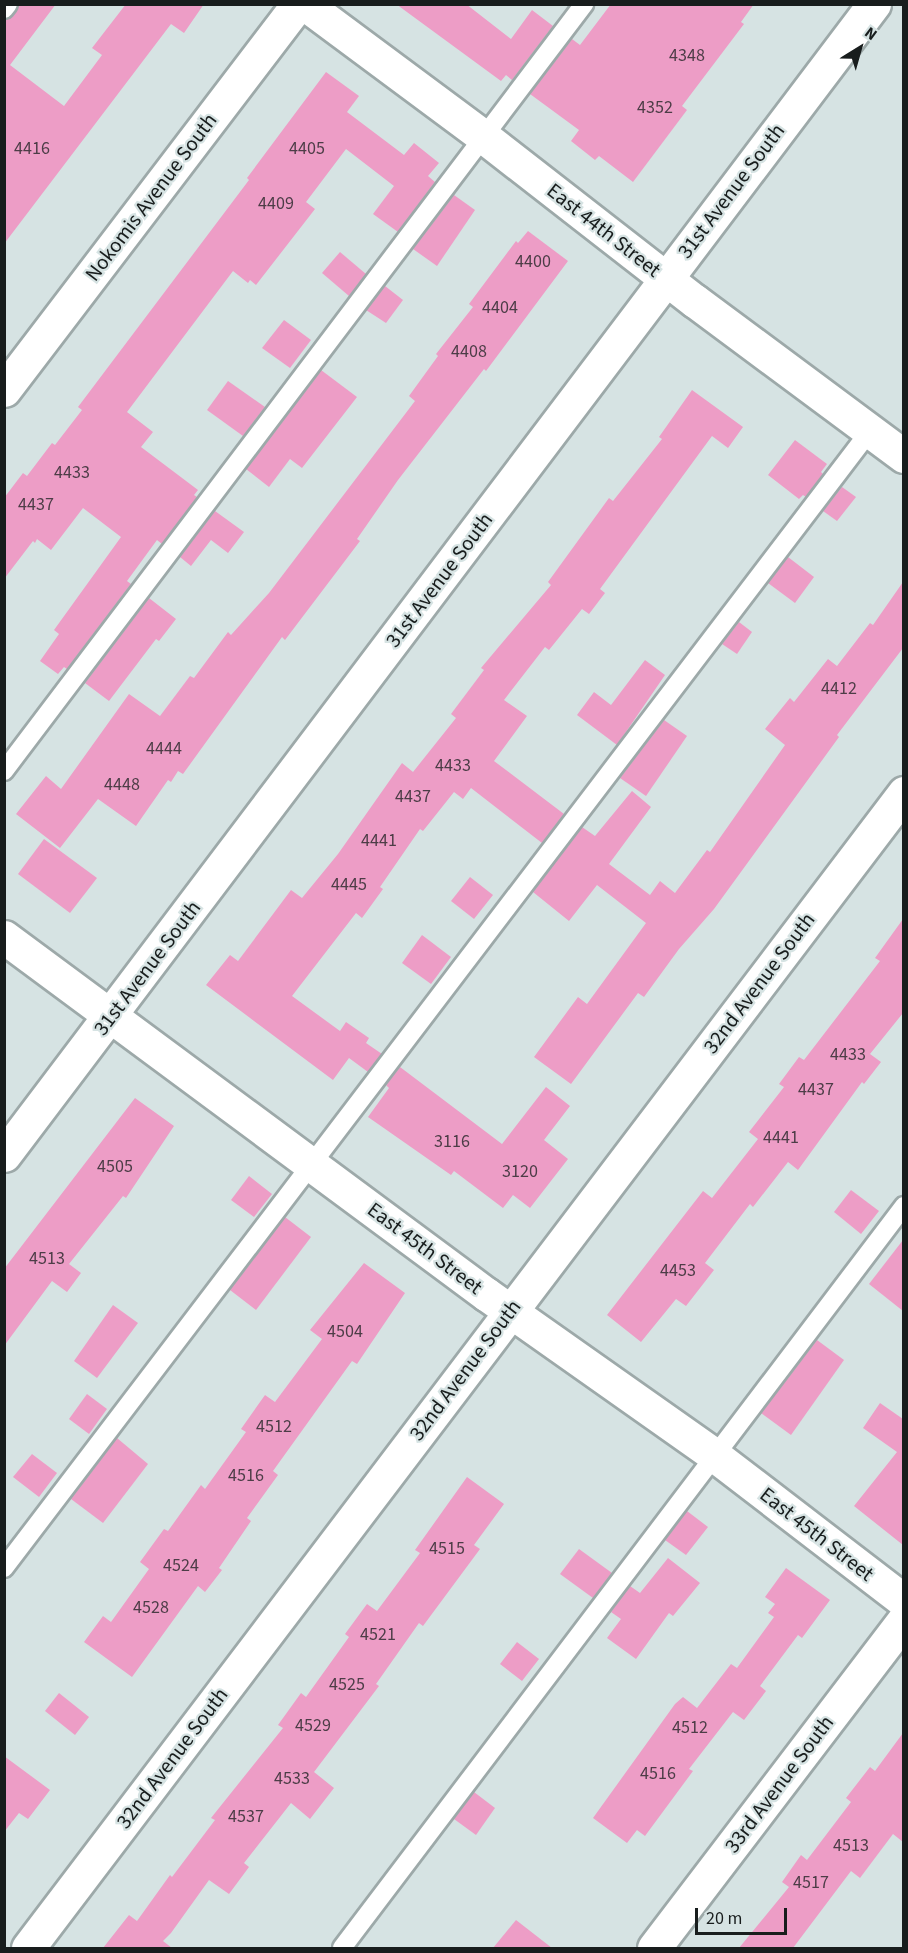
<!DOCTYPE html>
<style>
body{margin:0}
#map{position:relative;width:908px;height:1953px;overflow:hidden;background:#d6e3e3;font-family:"Source Sans 3",sans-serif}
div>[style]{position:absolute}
.building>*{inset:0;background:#ed9dc6}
.roads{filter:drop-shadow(2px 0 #9da9a9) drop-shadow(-2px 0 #9da9a9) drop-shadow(0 2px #9da9a9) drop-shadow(0 -2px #9da9a9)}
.service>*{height:18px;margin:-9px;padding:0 9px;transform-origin:9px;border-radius:9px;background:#fff}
.minor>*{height:33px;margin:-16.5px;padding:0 16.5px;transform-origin:16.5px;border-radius:16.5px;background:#fff}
span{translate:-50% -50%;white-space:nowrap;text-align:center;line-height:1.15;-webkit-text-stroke:4.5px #d6e3e3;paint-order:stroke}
.number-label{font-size:18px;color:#4d3d47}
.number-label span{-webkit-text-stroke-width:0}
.street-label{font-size:21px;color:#181d1d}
.frame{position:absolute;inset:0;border:6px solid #181d1d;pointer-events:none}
.north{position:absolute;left:830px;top:18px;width:60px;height:60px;-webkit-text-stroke:4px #d6e3e3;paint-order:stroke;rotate:37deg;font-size:16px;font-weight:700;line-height:24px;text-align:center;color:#181d1d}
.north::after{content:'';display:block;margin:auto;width:21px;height:27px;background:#181d1d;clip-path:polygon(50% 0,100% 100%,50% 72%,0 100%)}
.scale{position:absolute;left:695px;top:1908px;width:92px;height:27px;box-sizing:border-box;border:3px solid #181d1d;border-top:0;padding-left:8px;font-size:18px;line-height:21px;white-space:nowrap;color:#181d1d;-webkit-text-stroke:4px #d6e3e3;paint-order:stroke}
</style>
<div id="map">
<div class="building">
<div style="clip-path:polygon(19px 4px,56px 4px,10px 65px,64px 106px,102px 55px,92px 48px,126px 4px,204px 4px,184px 33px,171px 24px,4px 244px,4px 21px,13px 16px)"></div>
<div style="clip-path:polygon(396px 4px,466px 4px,511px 39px,532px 10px,553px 26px,512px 80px,506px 75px,501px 81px)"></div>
<div style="clip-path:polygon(611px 4px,754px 4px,741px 22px,744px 24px,682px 106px,687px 110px,633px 182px,599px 156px,595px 160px,571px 141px,579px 130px,530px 94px,572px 39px,580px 45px)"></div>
<div style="clip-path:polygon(326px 72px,359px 96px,347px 112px,404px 155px,414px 143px,439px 163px,428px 176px,435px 182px,398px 232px,373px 214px,394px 186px,346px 149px,306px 202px,315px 209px,256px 285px,250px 280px,248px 283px,233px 271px,127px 412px,153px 432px,141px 447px,198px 490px,194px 495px,197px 497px,162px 544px,157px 540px,127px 581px,131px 584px,67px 669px,64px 667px,58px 674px,40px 661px,59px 634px,54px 630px,121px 537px,83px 508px,51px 550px,37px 539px,35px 543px,33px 541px,4px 579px,4px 498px,23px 473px,27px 476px,52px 443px,55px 445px,82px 410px,78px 407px,249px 180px,247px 178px)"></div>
<div style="clip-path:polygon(454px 195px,475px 210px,437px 266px,413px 249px)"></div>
<div style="clip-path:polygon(528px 231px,568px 261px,486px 371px,484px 369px,398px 480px,357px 539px,360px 541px,285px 640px,282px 637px,183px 774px,178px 771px,171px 782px,168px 780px,136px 826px,98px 799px,60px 848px,16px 814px,46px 776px,61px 789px,129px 694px,160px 716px,190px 676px,194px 678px,228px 632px,231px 635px,269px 593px,415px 401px,409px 396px,438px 356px,436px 354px,473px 307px,469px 304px,516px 241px,518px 243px)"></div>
<div style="clip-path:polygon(340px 252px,366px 274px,349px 296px,322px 273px)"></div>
<div style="clip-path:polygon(385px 286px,403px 300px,386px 323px,366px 310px)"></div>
<div style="clip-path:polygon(284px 320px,311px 340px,290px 368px,262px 348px)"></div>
<div style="clip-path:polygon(321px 370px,357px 397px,302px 468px,290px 459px,269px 487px,246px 469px)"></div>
<div style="clip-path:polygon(228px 381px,265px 407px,243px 436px,207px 410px)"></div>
<div style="clip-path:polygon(692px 390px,743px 427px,728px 448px,712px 436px,600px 589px,605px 593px,589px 614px,582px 609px,549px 650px,545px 647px,504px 700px,527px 716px,494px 761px,564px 814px,542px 843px,471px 788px,463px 799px,454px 792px,423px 831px,420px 829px,380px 887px,383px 889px,362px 918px,356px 913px,292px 996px,340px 1031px,346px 1022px,369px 1038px,366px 1043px,382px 1054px,368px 1072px,349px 1058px,333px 1080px,206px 985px,230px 955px,238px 961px,291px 890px,302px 898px,338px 854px,402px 763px,413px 772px,456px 718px,451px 714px,484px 670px,481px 668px,551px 585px,548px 582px,609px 498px,613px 501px,662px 439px,659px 437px)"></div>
<div style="clip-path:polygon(795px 440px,827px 464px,821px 472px,823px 474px,806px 497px,803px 495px,799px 499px,768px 475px)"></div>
<div style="clip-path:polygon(842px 487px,856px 497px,837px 521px,823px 511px)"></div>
<div style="clip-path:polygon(215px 511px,244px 532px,228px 553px,211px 540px,191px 566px,180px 557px)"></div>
<div style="clip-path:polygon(788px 557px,814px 577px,795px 603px,768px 583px)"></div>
<div style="clip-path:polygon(903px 582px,903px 648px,837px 735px,839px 737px,714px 909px,679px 949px,644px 997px,638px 993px,571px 1084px,534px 1057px,578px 997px,587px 1004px,646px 923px,597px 885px,569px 921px,533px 892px,582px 827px,595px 836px,632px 791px,651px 807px,609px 864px,650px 895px,660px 881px,675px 893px,707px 850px,710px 852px,785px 745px,765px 729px,790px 698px,794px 702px,828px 659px,837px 666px,870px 623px,873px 625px)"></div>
<div style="clip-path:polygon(149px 598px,176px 619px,159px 641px,156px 639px,109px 701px,85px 683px)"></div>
<div style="clip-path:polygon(739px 622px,752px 632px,737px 654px,722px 644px)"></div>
<div style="clip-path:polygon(645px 660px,665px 675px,617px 745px,577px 715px,594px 692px,611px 705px)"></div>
<div style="clip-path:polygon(664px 720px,687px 736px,646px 796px,620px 778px)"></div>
<div style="clip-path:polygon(44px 839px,97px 878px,70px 913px,18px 874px)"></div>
<div style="clip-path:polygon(470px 877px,493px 895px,474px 919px,451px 901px)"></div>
<div style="clip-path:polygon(903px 919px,903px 1013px,870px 1054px,881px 1062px,864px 1084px,862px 1082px,798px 1170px,788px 1162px,753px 1207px,750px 1204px,705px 1263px,714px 1270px,686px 1306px,676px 1299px,641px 1342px,607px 1315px,703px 1191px,712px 1198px,758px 1139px,749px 1132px,784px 1087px,779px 1084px,799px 1057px,804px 1060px,880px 961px,875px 958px)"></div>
<div style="clip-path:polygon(422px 935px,451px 957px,431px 984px,402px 963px)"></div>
<div style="clip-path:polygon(400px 1067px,502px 1144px,546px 1087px,570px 1106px,544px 1140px,568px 1159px,530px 1208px,513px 1195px,503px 1208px,454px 1171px,451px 1175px,368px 1117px,389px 1088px,386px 1085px)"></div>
<div style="clip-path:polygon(135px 1098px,174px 1126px,126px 1198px,123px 1196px,69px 1264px,81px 1273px,67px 1292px,52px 1281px,4px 1346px,4px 1269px)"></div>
<div style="clip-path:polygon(249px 1176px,272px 1194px,254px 1217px,231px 1200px)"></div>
<div style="clip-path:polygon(851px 1190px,879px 1211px,861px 1234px,834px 1212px)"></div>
<div style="clip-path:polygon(285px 1217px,311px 1237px,256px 1310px,230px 1290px)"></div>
<div style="clip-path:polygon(903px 1240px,903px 1311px,869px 1284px)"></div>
<div style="clip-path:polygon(364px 1263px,405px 1293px,357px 1364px,352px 1361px,273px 1471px,278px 1475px,247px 1518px,251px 1521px,219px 1568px,222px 1570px,205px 1592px,198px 1586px,132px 1677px,84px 1642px,103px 1616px,111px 1622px,149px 1569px,140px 1562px,164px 1529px,168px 1531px,201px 1485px,205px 1489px,246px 1432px,241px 1429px,265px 1395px,275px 1402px,322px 1339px,310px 1330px)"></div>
<div style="clip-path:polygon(113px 1305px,138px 1323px,97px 1378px,74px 1361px)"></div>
<div style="clip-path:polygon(817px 1340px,844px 1360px,791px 1435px,761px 1413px)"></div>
<div style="clip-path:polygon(87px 1394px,107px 1409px,89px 1434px,69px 1419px)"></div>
<div style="clip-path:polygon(880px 1403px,903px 1419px,903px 1545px,854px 1506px,897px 1452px,863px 1428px)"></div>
<div style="clip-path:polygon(117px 1438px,148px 1464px,103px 1523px,71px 1499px)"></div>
<div style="clip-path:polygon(32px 1454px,57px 1473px,39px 1497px,13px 1477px)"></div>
<div style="clip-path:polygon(467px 1477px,504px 1504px,474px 1545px,480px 1549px,423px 1626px,419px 1623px,376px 1684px,379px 1686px,314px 1772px,334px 1788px,310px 1819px,291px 1803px,244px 1863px,249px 1867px,229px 1894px,209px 1880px,171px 1933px,163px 1941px,172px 1948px,103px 1948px,129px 1915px,137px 1921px,170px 1875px,172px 1877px,215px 1820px,211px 1818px,283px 1728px,278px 1725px,301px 1693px,306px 1697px,349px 1637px,345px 1634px,367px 1604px,377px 1611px,420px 1553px,415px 1550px)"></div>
<div style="clip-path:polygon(687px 1511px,708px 1527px,686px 1555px,665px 1540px)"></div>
<div style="clip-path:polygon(579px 1549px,612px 1573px,593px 1598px,560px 1574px)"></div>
<div style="clip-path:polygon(668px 1558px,700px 1583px,673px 1616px,669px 1613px,636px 1659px,607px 1638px,621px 1619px,611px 1612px,630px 1586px,640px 1593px)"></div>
<div style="clip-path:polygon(786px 1568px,830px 1600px,802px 1638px,798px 1635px,760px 1686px,766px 1691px,744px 1720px,733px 1712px,689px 1769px,693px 1771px,645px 1836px,637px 1830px,627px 1843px,593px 1818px,675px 1704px,683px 1697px,697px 1708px,731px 1664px,737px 1668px,774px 1617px,768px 1613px,775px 1604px,765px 1597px)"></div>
<div style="clip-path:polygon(517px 1642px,539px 1659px,522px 1681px,500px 1664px)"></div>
<div style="clip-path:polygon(59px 1693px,89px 1717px,75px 1735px,45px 1711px)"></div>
<div style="clip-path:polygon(903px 1733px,903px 1842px,893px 1834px,860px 1878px,851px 1871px,793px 1948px,739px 1948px,789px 1887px,782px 1882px,801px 1855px,807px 1860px,851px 1802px,846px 1798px,870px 1767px,875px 1771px)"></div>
<div style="clip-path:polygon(4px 1756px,50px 1790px,28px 1819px,19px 1813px,4px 1832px)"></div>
<div style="clip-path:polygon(474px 1792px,495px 1808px,476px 1835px,454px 1819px)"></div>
<div style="clip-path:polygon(516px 1920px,552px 1948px,493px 1948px)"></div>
</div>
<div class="roads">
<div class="service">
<div style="left:4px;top:9px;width:6px;rotate:-51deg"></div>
<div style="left:4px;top:771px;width:962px;rotate:-52.9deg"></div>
<div style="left:4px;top:1568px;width:1429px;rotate:-52.71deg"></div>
<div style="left:342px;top:1948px;width:931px;rotate:-52.86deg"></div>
</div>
<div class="minor">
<div style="left:305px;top:4px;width:223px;rotate:36.6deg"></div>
<div style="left:484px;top:137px;width:267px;rotate:37.9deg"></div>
<div style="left:695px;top:301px;width:260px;rotate:36.6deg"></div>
<div style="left:4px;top:390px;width:485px;rotate:-52.7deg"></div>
<div style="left:4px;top:937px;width:600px;rotate:36.53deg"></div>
<div style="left:486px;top:1294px;width:279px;rotate:35.2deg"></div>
<div style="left:714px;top:1455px;width:240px;rotate:37.5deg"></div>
<div style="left:4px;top:1155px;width:1443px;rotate:-52.92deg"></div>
<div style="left:28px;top:1948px;width:1450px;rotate:-52.82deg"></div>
<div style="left:654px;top:1948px;width:412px;rotate:-52.7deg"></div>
</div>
</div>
<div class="number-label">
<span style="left:687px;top:56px">4348</span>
<span style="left:655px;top:108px">4352</span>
<span style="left:32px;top:149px">4416</span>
<span style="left:307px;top:149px">4405</span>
<span style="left:276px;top:204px">4409</span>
<span style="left:533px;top:262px">4400</span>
<span style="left:500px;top:308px">4404</span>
<span style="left:469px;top:352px">4408</span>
<span style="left:72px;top:473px">4433</span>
<span style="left:36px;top:505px">4437</span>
<span style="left:839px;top:689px">4412</span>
<span style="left:164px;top:749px">4444</span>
<span style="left:453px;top:766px">4433</span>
<span style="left:122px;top:785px">4448</span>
<span style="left:413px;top:797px">4437</span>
<span style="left:379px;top:841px">4441</span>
<span style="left:349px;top:885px">4445</span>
<span style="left:848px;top:1055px">4433</span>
<span style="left:816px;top:1090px">4437</span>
<span style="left:781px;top:1138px">4441</span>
<span style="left:452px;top:1142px">3116</span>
<span style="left:115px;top:1167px">4505</span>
<span style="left:520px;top:1172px">3120</span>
<span style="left:47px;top:1259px">4513</span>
<span style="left:678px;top:1271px">4453</span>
<span style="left:345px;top:1332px">4504</span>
<span style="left:274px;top:1427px">4512</span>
<span style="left:246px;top:1476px">4516</span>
<span style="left:447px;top:1549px">4515</span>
<span style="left:181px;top:1566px">4524</span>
<span style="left:151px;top:1608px">4528</span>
<span style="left:378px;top:1635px">4521</span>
<span style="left:347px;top:1685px">4525</span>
<span style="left:313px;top:1726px">4529</span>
<span style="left:690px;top:1728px">4512</span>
<span style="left:658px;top:1774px">4516</span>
<span style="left:292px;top:1779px">4533</span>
<span style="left:246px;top:1817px">4537</span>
<span style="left:851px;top:1846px">4513</span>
<span style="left:811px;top:1883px">4517</span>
</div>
<div class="street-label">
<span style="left:731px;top:191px;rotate:-53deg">31st Avenue South</span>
<span style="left:151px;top:197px;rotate:-53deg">Nokomis Avenue South</span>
<span style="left:604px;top:230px;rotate:38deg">East 44th Street</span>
<span style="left:439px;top:580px;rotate:-53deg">31st Avenue South</span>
<span style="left:147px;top:968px;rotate:-53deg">31st Avenue South</span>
<span style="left:759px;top:983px;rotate:-53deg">32nd Avenue South</span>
<span style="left:425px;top:1248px;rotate:37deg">East 45th Street</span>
<span style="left:465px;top:1370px;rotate:-53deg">32nd Avenue South</span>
<span style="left:817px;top:1534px;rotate:38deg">East 45th Street</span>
<span style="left:172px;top:1758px;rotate:-53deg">32nd Avenue South</span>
<span style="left:779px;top:1784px;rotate:-53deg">33rd Avenue South</span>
</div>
<div class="frame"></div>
<div class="north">N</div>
<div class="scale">20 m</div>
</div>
